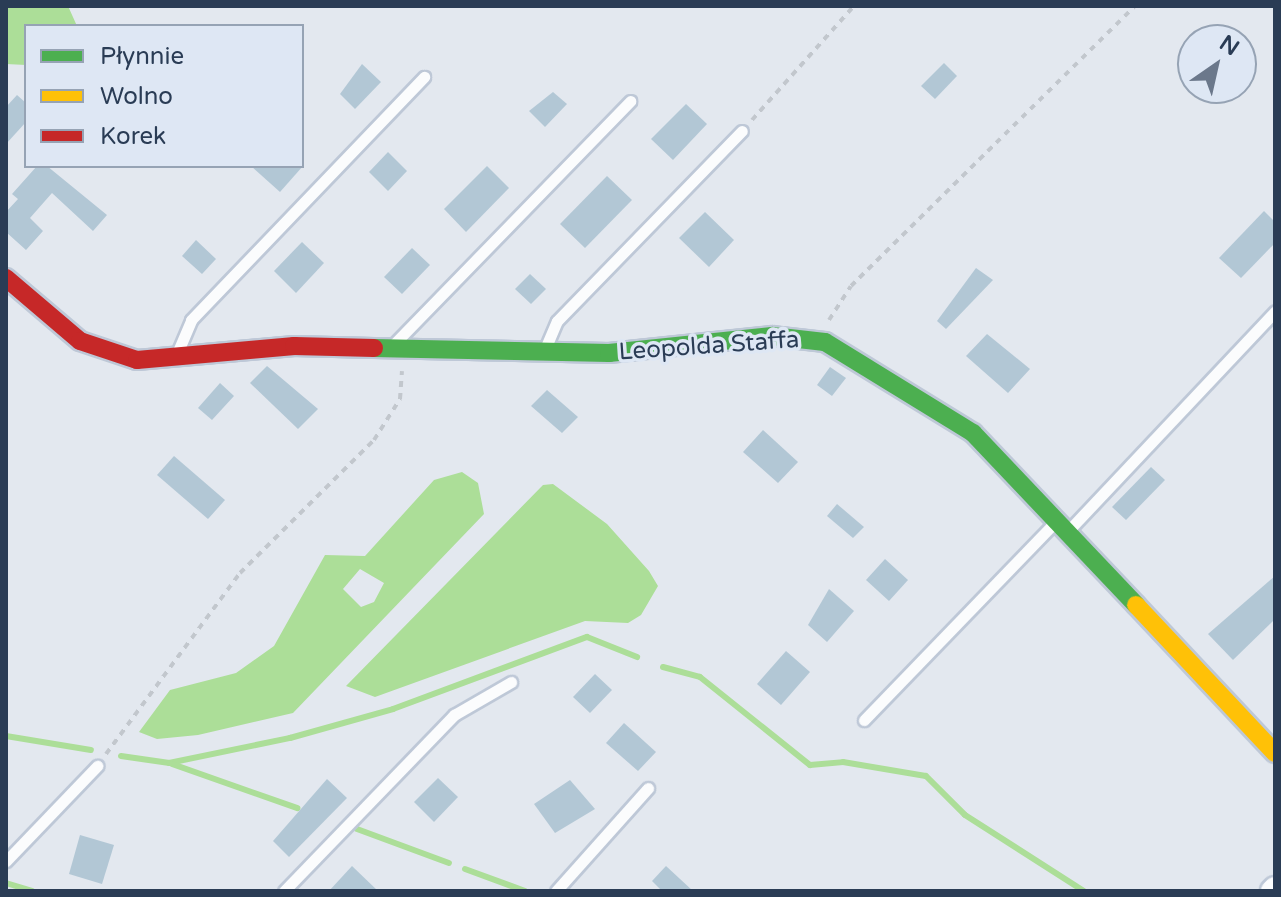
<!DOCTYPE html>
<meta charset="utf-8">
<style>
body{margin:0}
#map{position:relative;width:1281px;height:897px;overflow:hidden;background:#e3e8ef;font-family:"Varela Round",sans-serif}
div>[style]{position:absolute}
.water>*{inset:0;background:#acde98}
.stream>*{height:6px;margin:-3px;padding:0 3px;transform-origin:3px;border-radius:3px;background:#acde98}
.building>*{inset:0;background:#b2c7d5}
.path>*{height:4px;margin-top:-2px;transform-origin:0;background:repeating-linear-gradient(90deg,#c2c7cd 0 6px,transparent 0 12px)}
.roads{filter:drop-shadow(2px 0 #bec8d7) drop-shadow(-2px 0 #bec8d7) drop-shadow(0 2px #bec8d7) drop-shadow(0 -2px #bec8d7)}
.lane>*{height:11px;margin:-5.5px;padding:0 5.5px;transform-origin:5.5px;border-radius:5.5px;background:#fbfcfd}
.street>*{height:22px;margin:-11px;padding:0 11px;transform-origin:11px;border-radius:11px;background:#fbfcfd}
.fast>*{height:18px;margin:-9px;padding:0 9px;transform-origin:9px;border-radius:9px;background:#4caf50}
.slow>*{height:18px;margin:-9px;padding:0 9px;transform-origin:9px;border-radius:9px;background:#ffc107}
.jam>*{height:18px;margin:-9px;padding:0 9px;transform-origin:9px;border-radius:9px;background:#c62828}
span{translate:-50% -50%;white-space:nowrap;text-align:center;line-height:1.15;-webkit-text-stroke:7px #dee7f4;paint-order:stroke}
.street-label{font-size:24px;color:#2a3c55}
.frame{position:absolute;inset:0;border:8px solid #2a3c55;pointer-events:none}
.legend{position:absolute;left:24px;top:24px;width:280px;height:144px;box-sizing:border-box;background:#dee7f4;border:2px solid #96a3b4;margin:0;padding:10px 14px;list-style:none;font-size:24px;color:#2a3c55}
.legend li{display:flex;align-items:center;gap:16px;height:40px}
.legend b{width:40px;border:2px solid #96a3b4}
.north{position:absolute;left:1177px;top:24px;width:80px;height:80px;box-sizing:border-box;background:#dee7f4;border:2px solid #96a3b4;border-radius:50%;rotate:34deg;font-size:22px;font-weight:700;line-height:32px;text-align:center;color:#2a3c55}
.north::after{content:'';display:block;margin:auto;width:28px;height:36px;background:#6b788b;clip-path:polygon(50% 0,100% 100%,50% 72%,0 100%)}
</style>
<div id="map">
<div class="water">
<div style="clip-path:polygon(6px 6px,68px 6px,77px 26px,26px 26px,26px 65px,6px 64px)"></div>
<div style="clip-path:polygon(evenodd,462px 472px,478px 483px,484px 514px,293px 713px,198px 735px,157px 739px,139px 732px,170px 690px,236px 673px,274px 646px,325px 555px,365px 556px,434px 480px,462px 472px,360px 569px,384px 583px,374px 602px,361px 607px,343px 589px,360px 569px)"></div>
<div style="clip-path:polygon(553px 484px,607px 524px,649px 571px,658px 586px,641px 615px,628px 623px,585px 621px,375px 697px,346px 686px,543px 485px)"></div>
</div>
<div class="stream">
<div style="left:663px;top:667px;width:38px;rotate:15deg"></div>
<div style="left:700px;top:677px;width:141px;rotate:38.7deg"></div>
<div style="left:810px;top:765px;width:33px;rotate:-5deg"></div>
<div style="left:843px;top:762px;width:84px;rotate:9.6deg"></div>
<div style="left:926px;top:776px;width:55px;rotate:45deg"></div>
<div style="left:965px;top:815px;width:141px;rotate:32.6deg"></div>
<div style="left:6px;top:736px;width:86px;rotate:9.4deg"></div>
<div style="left:121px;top:756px;width:49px;rotate:8.3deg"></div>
<div style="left:169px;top:763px;width:124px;rotate:-11.7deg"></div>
<div style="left:290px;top:738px;width:107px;rotate:-15.7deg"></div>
<div style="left:393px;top:709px;width:207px;rotate:-20.4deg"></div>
<div style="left:587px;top:637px;width:54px;rotate:21.8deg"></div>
<div style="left:172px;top:764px;width:133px;rotate:19.4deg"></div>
<div style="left:357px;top:829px;width:98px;rotate:20.3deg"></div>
<div style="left:465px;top:869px;width:64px;rotate:20.1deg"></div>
<div style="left:6px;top:883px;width:27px;rotate:17deg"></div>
</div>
<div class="building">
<div style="clip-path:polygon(944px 63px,957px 76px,935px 99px,921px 86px)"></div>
<div style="clip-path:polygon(362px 64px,381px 82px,355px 109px,340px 94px)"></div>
<div style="clip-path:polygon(553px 92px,567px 104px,545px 127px,529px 111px)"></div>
<div style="clip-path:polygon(17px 95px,26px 103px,26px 122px,6px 144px,6px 107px)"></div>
<div style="clip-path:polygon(686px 104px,707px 124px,673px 160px,651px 139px)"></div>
<div style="clip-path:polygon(388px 152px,407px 171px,388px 191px,369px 172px)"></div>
<div style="clip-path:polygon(37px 166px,47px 166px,107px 215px,93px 231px,52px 193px,30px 218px,43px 231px,26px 250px,6px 232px,6px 212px,18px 199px,12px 194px)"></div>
<div style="clip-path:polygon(251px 166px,303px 166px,280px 192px)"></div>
<div style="clip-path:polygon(487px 166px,509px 188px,466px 232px,444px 209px)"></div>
<div style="clip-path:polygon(607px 176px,632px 200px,585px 248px,560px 224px)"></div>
<div style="clip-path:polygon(1264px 211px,1275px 222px,1275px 243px,1241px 278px,1219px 258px)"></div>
<div style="clip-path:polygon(705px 212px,734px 240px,709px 267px,679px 238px)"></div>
<div style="clip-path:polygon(196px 240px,216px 259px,202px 274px,182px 256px)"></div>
<div style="clip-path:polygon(302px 242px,324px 263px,296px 293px,274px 271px)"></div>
<div style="clip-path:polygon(412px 248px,430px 265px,402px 294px,384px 277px)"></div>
<div style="clip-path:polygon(976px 268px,993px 280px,946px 329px,937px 321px)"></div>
<div style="clip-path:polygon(530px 274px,546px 289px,531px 304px,515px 289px)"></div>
<div style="clip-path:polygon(987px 334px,1030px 369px,1008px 393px,966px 356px)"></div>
<div style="clip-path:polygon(267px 366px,318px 409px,298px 429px,250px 383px)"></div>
<div style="clip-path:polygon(830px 367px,846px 378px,832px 396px,817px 385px)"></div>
<div style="clip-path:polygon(220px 383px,234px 396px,212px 420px,198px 408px)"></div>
<div style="clip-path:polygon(547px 390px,578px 417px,562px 433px,531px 406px)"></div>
<div style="clip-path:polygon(763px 430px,798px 462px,778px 483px,743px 452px)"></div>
<div style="clip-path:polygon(174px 456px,225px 500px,208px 519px,157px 475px)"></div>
<div style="clip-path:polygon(1151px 467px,1165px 480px,1126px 520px,1112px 507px)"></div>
<div style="clip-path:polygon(837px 504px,864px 527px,853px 538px,827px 516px)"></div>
<div style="clip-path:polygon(885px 559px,908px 580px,889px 601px,866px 580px)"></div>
<div style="clip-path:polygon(1275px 576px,1275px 619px,1233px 660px,1208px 634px)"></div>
<div style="clip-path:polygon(829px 589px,854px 611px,827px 642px,808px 625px)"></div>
<div style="clip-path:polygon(786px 651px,810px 672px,781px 705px,757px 684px)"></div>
<div style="clip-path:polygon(595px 674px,612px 690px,590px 713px,573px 697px)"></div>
<div style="clip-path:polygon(624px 723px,656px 752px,638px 771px,606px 743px)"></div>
<div style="clip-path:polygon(438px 778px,458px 797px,434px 822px,414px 802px)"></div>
<div style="clip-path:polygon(327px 779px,347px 798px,289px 857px,273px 841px)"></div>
<div style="clip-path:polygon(570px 780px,595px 809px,555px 833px,534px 804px)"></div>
<div style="clip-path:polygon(80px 835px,114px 845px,102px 884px,69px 874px)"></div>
<div style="clip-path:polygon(352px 866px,378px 891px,329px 891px)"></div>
<div style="clip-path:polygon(666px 866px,693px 891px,662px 891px,652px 881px)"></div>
</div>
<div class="path">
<div style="left:752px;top:120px;width:153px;rotate:-48.2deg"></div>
<div style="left:829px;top:320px;width:40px;rotate:-57.1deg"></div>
<div style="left:851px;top:286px;width:399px;rotate:-44.6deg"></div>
<div style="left:106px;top:754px;width:225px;rotate:-53.5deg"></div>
<div style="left:240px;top:573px;width:189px;rotate:-44.8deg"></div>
<div style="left:374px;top:440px;width:49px;rotate:-57.6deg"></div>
<div style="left:400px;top:399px;width:28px;rotate:-86deg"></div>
</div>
<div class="roads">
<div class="lane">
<div style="left:394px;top:344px;width:339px;rotate:-45.8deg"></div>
<div style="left:545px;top:349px;width:30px;rotate:-67deg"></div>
<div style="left:557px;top:321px;width:265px;rotate:-45.8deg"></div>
<div style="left:176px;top:356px;width:39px;rotate:-67deg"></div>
<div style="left:191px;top:320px;width:337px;rotate:-46.2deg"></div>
<div style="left:1068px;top:531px;width:302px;rotate:-46.7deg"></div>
<div style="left:864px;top:720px;width:275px;rotate:-46deg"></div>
<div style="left:6px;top:861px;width:132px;rotate:-46.2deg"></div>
<div style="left:284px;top:891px;width:245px;rotate:-46deg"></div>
<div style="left:454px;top:715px;width:66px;rotate:-30.1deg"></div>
<div style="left:556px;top:891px;width:138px;rotate:-48.2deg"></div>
</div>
<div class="street">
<div style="left:1272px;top:891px;width:4px;rotate:-45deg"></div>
</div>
<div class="fast">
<div style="left:374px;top:348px;width:235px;rotate:1.2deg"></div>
<div style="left:609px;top:353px;width:164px;rotate:-6deg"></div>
<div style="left:772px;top:336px;width:53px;rotate:6.5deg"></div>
<div style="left:825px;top:342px;width:174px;rotate:31.6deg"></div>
<div style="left:973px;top:433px;width:237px;rotate:46.5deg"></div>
</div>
<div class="slow">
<div style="left:1136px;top:605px;width:203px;rotate:46.8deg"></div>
</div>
<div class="jam">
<div style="left:6px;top:278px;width:97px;rotate:40.4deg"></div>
<div style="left:80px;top:341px;width:60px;rotate:18.4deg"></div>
<div style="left:137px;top:360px;width:158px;rotate:-5.1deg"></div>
<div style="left:294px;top:346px;width:80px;rotate:1.4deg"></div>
</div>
</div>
<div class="street-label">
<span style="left:709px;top:346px;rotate:-4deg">Leopolda Staffa</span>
</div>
<div class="frame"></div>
<ul class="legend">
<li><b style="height:10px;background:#4caf50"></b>Płynnie</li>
<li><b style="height:10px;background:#ffc107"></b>Wolno</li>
<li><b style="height:10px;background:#c62828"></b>Korek</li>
</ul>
<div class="north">N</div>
</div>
